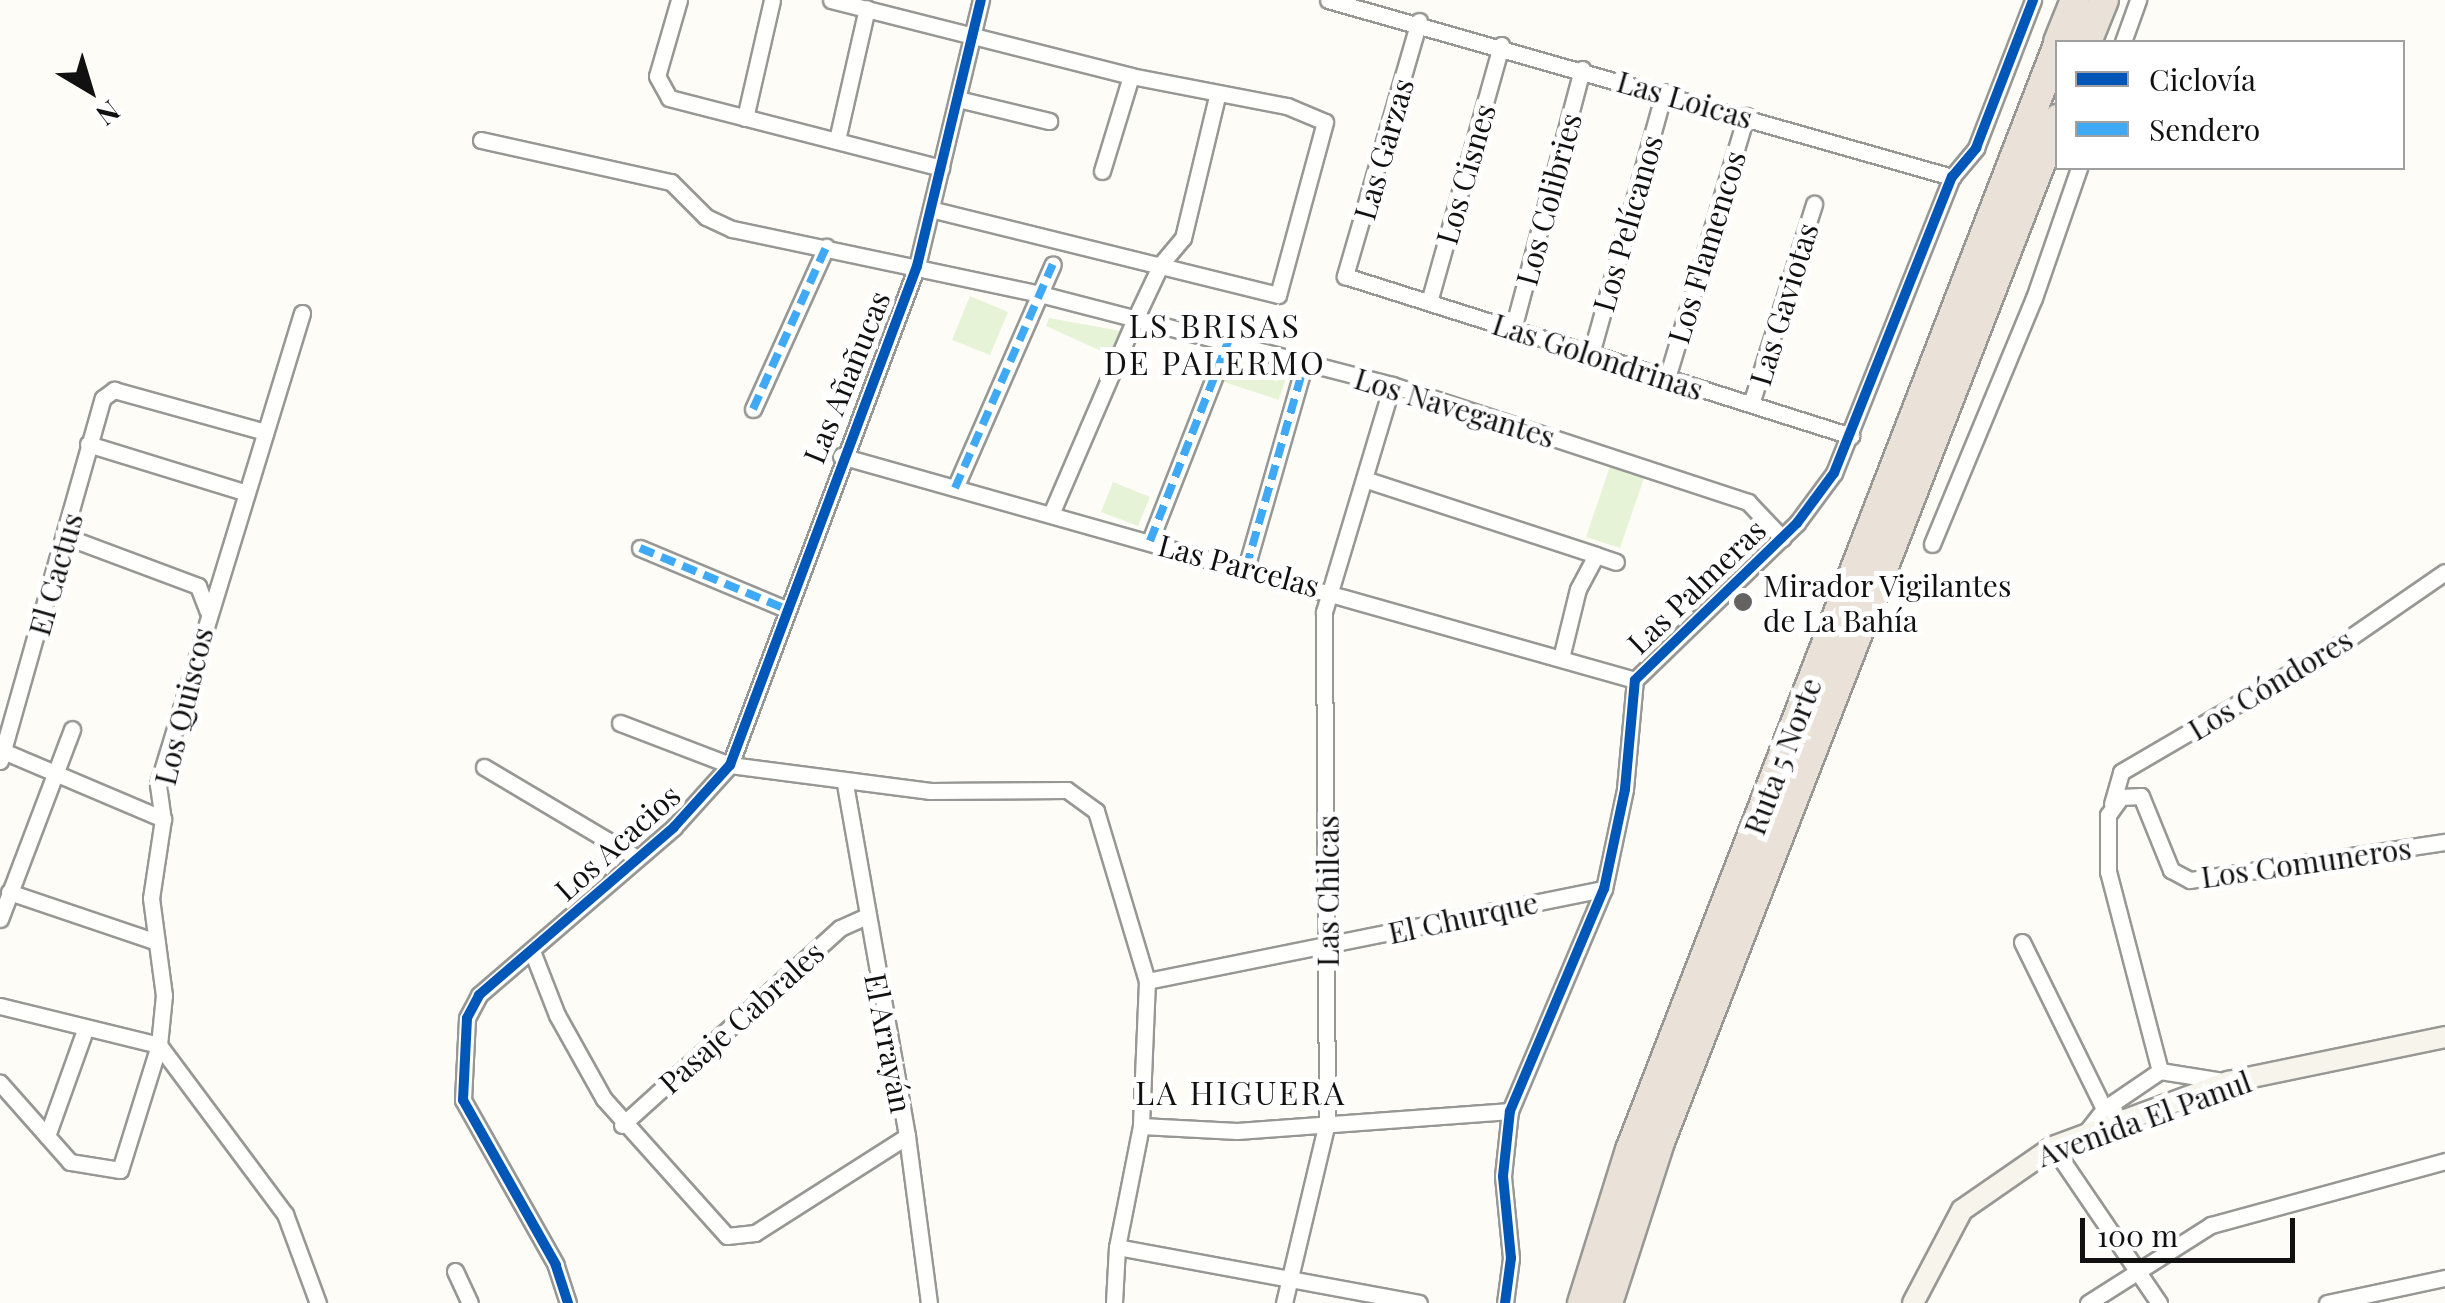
<!DOCTYPE html>
<meta charset="utf-8">
<style>
body{margin:0}
#map{position:relative;width:2445px;height:1303px;overflow:hidden;background:#fdfcf7;font-family:"Playfair Display",serif}
div>[style]{position:absolute}
.green>*{inset:0;background:#e7f3d7}
.round{border-radius:50%}
.roads{filter:drop-shadow(2px 0 #979795) drop-shadow(-2px 0 #979795) drop-shadow(0 2px #979795) drop-shadow(0 -2px #979795)}
.street>*{height:15px;margin:-7.5px;padding:0 7.5px;transform-origin:7.5px;border-radius:7.5px;background:#fffffe}
.secondary>*{height:20px;margin:-10px;padding:0 10px;transform-origin:10px;border-radius:10px;background:#f6f4eb}
.highway>*{height:28px;margin:-14px;padding:0 14px;transform-origin:14px;border-radius:14px;background:#eae1d8}
.quiet>*{height:8px;margin-top:-4px;transform-origin:0;background:repeating-linear-gradient(90deg,#3fa9f5 0 15px,transparent 0 23px)}
.cycleway>*{height:10px;margin:-5px;padding:0 5px;transform-origin:5px;border-radius:5px;background:#0057b8}
.dots>*{width:28px;height:28px;translate:-50% -50%;box-sizing:border-box;border:5px solid #fff;border-radius:50%}
span{translate:-50% -50%;white-space:nowrap;text-align:center;line-height:1.15;-webkit-text-stroke:10px #fff;paint-order:stroke}
.street-label{font-size:30px;color:#111}
.poi-label{font-size:30px;color:#111}
.left{translate:0 -50%;text-align:left}
.neighbourhood-label{font-size:32px;color:#111;letter-spacing:2.5px}
.legend{position:absolute;left:2055px;top:40px;width:350px;height:130px;box-sizing:border-box;background:#fff;border:2px solid #a0a0a0;margin:0;padding:12px 18px;list-style:none;font-size:30px;color:#111}
.legend li{display:flex;align-items:center;gap:20px;height:50px}
.legend b{width:50px;border:2px solid #a0a0a0}
.north{position:absolute;left:40px;top:40px;width:100px;height:100px;-webkit-text-stroke:8px #fff;paint-order:stroke;rotate:142deg;font-size:28px;font-weight:700;line-height:40px;text-align:center;color:#111}
.north::after{content:'';display:block;margin:auto;width:35px;height:45px;background:#111;clip-path:polygon(50% 0,100% 100%,50% 72%,0 100%)}
.scale{position:absolute;left:2080px;top:1218px;width:215px;height:45px;box-sizing:border-box;border:5px solid #111;border-top:0;padding-left:12px;font-size:30px;line-height:35px;white-space:nowrap;color:#111;-webkit-text-stroke:8px #fff;paint-order:stroke}
</style>
<div id="map">
<div class="green">
<div style="clip-path:polygon(970px 296px,1008px 312px,990px 355px,952px 340px)"></div>
<div style="clip-path:polygon(1049px 318px,1121px 331px,1110px 355px,1046px 326px)"></div>
<div style="clip-path:polygon(1233px 354px,1288px 371px,1279px 400px,1224px 382px)"></div>
<div style="clip-path:polygon(1610px 466px,1644px 478px,1620px 548px,1586px 537px)"></div>
<div style="clip-path:polygon(1113px 482px,1150px 497px,1138px 526px,1101px 512px)"></div>
<div class="round" style="left:1284px;top:1077px;width:34px;height:34px"></div>
</div>
<div class="roads">
<div class="street">
<div style="left:679px;top:0;width:79px;rotate:106.1deg"></div>
<div style="left:657px;top:76px;width:25px;rotate:61deg"></div>
<div style="left:669px;top:98px;width:281px;rotate:14.4deg"></div>
<div style="left:831px;top:0;width:309px;rotate:14.2deg"></div>
<div style="left:1131px;top:76px;width:159px;rotate:10.9deg"></div>
<div style="left:1287px;top:106px;width:41px;rotate:22.8deg"></div>
<div style="left:1325px;top:122px;width:179px;rotate:105.2deg"></div>
<div style="left:1278px;top:295px;width:357px;rotate:-166.1deg"></div>
<div style="left:1328px;top:0;width:649px;rotate:15.84deg"></div>
<div style="left:1419px;top:21px;width:266px;rotate:106.2deg"></div>
<div style="left:1345px;top:276px;width:531px;rotate:17.55deg"></div>
<div style="left:2123px;top:42px;width:45px;rotate:-70.3deg"></div>
<div style="left:958px;top:99px;width:94px;rotate:13.6deg"></div>
<div style="left:745px;top:118px;width:121px;rotate:-77.1deg"></div>
<div style="left:481px;top:140px;width:195px;rotate:12.5deg"></div>
<div style="left:671px;top:182px;width:49px;rotate:45deg"></div>
<div style="left:706px;top:217px;width:29px;rotate:25deg"></div>
<div style="left:732px;top:229px;width:319px;rotate:11.9deg"></div>
<div style="left:1044px;top:295px;width:359px;rotate:14.5deg"></div>
<div style="left:1392px;top:385px;width:375px;rotate:18.2deg"></div>
<div style="left:1748px;top:502px;width:50px;rotate:46.6deg"></div>
<div style="left:837px;top:140px;width:135px;rotate:-77.2deg"></div>
<div style="left:1102px;top:171px;width:99px;rotate:-73deg"></div>
<div style="left:1429px;top:302px;width:267px;rotate:-74.3deg"></div>
<div style="left:302px;top:313px;width:493px;rotate:107deg"></div>
<div style="left:158px;top:785px;width:34px;rotate:82deg"></div>
<div style="left:163px;top:819px;width:80px;rotate:98.6deg"></div>
<div style="left:151px;top:898px;width:98px;rotate:82.4deg"></div>
<div style="left:164px;top:995px;width:50px;rotate:95.7deg"></div>
<div style="left:159px;top:1045px;width:211px;rotate:53.3deg"></div>
<div style="left:285px;top:1214px;width:95px;rotate:69.7deg"></div>
<div style="left:1513px;top:329px;width:269px;rotate:-75.1deg"></div>
<div style="left:1591px;top:354px;width:272px;rotate:-74.4deg"></div>
<div style="left:1667px;top:378px;width:274px;rotate:-73.2deg"></div>
<div style="left:1751px;top:404px;width:210px;rotate:-72.5deg"></div>
<div style="left:753px;top:409px;width:178px;rotate:-65.7deg"></div>
<div style="left:88px;top:444px;width:166px;rotate:17.1deg"></div>
<div style="left:841px;top:456px;width:825px;rotate:15.75deg"></div>
<div style="left:1364px;top:479px;width:244px;rotate:18.1deg"></div>
<div style="left:955px;top:488px;width:244px;rotate:-66.4deg"></div>
<div style="left:1051px;top:514px;width:215px;rotate:-66.7deg"></div>
<div style="left:1136px;top:317px;width:59px;rotate:-64.7deg"></div>
<div style="left:1161px;top:264px;width:34px;rotate:-50deg"></div>
<div style="left:1183px;top:238px;width:146px;rotate:-76.5deg"></div>
<div style="left:67px;top:537px;width:140px;rotate:20.5deg"></div>
<div style="left:198px;top:586px;width:26px;rotate:69deg"></div>
<div style="left:1150px;top:541px;width:214px;rotate:-68.6deg"></div>
<div style="left:1932px;top:544px;width:266px;rotate:-67.5deg"></div>
<div style="left:2034px;top:298px;width:138px;rotate:-70.9deg"></div>
<div style="left:640px;top:548px;width:158px;rotate:22.7deg"></div>
<div style="left:1246px;top:568px;width:214px;rotate:-74deg"></div>
<div style="left:1561px;top:658px;width:71px;rotate:-76.2deg"></div>
<div style="left:1578px;top:589px;width:38px;rotate:-62deg"></div>
<div style="left:1596px;top:555px;width:21px;rotate:19deg"></div>
<div style="left:620px;top:723px;width:118px;rotate:20.9deg"></div>
<div style="left:730px;top:765px;width:202px;rotate:7.4deg"></div>
<div style="left:930px;top:791px;width:137px;rotate:-0.4deg"></div>
<div style="left:1067px;top:790px;width:36px;rotate:36deg"></div>
<div style="left:1096px;top:811px;width:177px;rotate:73.3deg"></div>
<div style="left:1147px;top:981px;width:145px;rotate:92.4deg"></div>
<div style="left:1141px;top:1126px;width:123px;rotate:101.2deg"></div>
<div style="left:1117px;top:1247px;width:56px;rotate:93.1deg"></div>
<div style="left:3px;top:751px;width:174px;rotate:23deg"></div>
<div style="left:0;top:761px;width:377px;rotate:-74.2deg"></div>
<div style="left:103px;top:398px;width:14px;rotate:-36deg"></div>
<div style="left:114px;top:390px;width:157px;rotate:15.5deg"></div>
<div style="left:484px;top:767px;width:178px;rotate:30.7deg"></div>
<div style="left:845px;top:784px;width:357px;rotate:80deg"></div>
<div style="left:907px;top:1136px;width:168px;rotate:82.5deg"></div>
<div style="left:2112px;top:804px;width:33px;rotate:-74deg"></div>
<div style="left:2121px;top:772px;width:259px;rotate:-30.3deg"></div>
<div style="left:2345px;top:641px;width:121px;rotate:-34.6deg"></div>
<div style="left:9px;top:892px;width:156px;rotate:18.7deg"></div>
<div style="left:0;top:919px;width:203px;rotate:-69.2deg"></div>
<div style="left:2022px;top:942px;width:186px;rotate:63.8deg"></div>
<div style="left:2104px;top:1109px;width:33px;rotate:128deg"></div>
<div style="left:532px;top:951px;width:69px;rotate:68.7deg"></div>
<div style="left:557px;top:1015px;width:96px;rotate:60.8deg"></div>
<div style="left:604px;top:1099px;width:184px;rotate:48.1deg"></div>
<div style="left:727px;top:1236px;width:28px;rotate:-6deg"></div>
<div style="left:755px;top:1233px;width:180px;rotate:-32.5deg"></div>
<div style="left:1147px;top:981px;width:466px;rotate:-11.4deg"></div>
<div style="left:0;top:1006px;width:164px;rotate:13.8deg"></div>
<div style="left:159px;top:1045px;width:131px;rotate:107.3deg"></div>
<div style="left:120px;top:1170px;width:51px;rotate:-170.9deg"></div>
<div style="left:70px;top:1162px;width:106px;rotate:-131.5deg"></div>
<div style="left:2160px;top:1071px;width:206px;rotate:-104.6deg"></div>
<div style="left:2108px;top:872px;width:57px;rotate:-90deg"></div>
<div style="left:2108px;top:815px;width:22px;rotate:-54deg"></div>
<div style="left:2121px;top:797px;width:20px;rotate:-3deg"></div>
<div style="left:2141px;top:796px;width:80px;rotate:67.9deg"></div>
<div style="left:2171px;top:870px;width:21px;rotate:28deg"></div>
<div style="left:2190px;top:880px;width:258px;rotate:-8.5deg"></div>
<div style="left:2104px;top:1109px;width:68px;rotate:-34.2deg"></div>
<div style="left:2160px;top:1071px;width:65px;rotate:8.9deg"></div>
<div style="left:622px;top:1125px;width:294px;rotate:-42.1deg"></div>
<div style="left:840px;top:928px;width:27px;rotate:-24deg"></div>
<div style="left:1141px;top:1126px;width:96px;rotate:3deg"></div>
<div style="left:1237px;top:1131px;width:274px;rotate:-4.2deg"></div>
<div style="left:47px;top:1136px;width:113px;rotate:-70.3deg"></div>
<div style="left:2053px;top:1147px;width:189px;rotate:55.8deg"></div>
<div style="left:1117px;top:1247px;width:307px;rotate:10.5deg"></div>
<div style="left:455px;top:1271px;width:35px;rotate:65deg"></div>
<div style="left:568px;top:1303px;width:40px;rotate:-108deg"></div>
<div style="left:556px;top:1265px;width:189px;rotate:-119.4deg"></div>
<div style="left:463px;top:1100px;width:82px;rotate:-87.2deg"></div>
<div style="left:467px;top:1018px;width:26px;rotate:-62deg"></div>
<div style="left:479px;top:995px;width:257px;rotate:-40.7deg"></div>
<div style="left:674px;top:827px;width:84px;rotate:-47.9deg"></div>
<div style="left:730px;top:765px;width:533px;rotate:-69.46deg"></div>
<div style="left:917px;top:266px;width:274px;rotate:-76.5deg"></div>
<div style="left:1284px;top:1303px;width:186px;rotate:-76.6deg"></div>
<div style="left:1327px;top:1122px;width:510px;rotate:-90.34deg"></div>
<div style="left:1324px;top:612px;width:237px;rotate:-73.3deg"></div>
<div style="left:1505px;top:1303px;width:45px;rotate:-82.4deg"></div>
<div style="left:1511px;top:1258px;width:82px;rotate:-95.6deg"></div>
<div style="left:1503px;top:1176px;width:65px;rotate:-83.9deg"></div>
<div style="left:1510px;top:1111px;width:241px;rotate:-67.1deg"></div>
<div style="left:1604px;top:889px;width:102px;rotate:-78.1deg"></div>
<div style="left:1625px;top:789px;width:109px;rotate:-84.8deg"></div>
<div style="left:1635px;top:680px;width:226px;rotate:-44.1deg"></div>
<div style="left:1797px;top:523px;width:62px;rotate:-53.5deg"></div>
<div style="left:1834px;top:473px;width:319px;rotate:-68.3deg"></div>
<div style="left:1952px;top:177px;width:38px;rotate:-50deg"></div>
<div style="left:1976px;top:148px;width:159px;rotate:-68.9deg"></div>
<div style="left:2088px;top:1303px;width:146px;rotate:-32.4deg"></div>
<div style="left:2211px;top:1225px;width:243px;rotate:-15.3deg"></div>
<div style="left:2327px;top:1303px;width:121px;rotate:-12deg"></div>
</div>
<div class="secondary">
<div style="left:1913px;top:1303px;width:105px;rotate:-62.2deg"></div>
<div style="left:1962px;top:1210px;width:111px;rotate:-34.7deg"></div>
<div style="left:2053px;top:1147px;width:187px;rotate:-20.4deg"></div>
<div style="left:2228px;top:1082px;width:222px;rotate:-11.7deg"></div>
</div>
<div class="highway">
<div style="left:2058px;top:42px;width:45px;rotate:-68deg"></div>
<div style="left:2087px;top:42px;width:45px;rotate:-68deg"></div>
<div style="left:1582px;top:1303px;width:160px;rotate:-72.6deg"></div>
<div style="left:1630px;top:1150px;width:1185px;rotate:-68.83deg"></div>
<div style="left:1608px;top:1303px;width:169px;rotate:-72.1deg"></div>
<div style="left:1660px;top:1142px;width:1098px;rotate:-68.74deg"></div>
</div>
</div>
<div class="quiet">
<div style="left:753px;top:409px;width:178px;rotate:-65.7deg"></div>
<div style="left:955px;top:488px;width:244px;rotate:-66.4deg"></div>
<div style="left:1150px;top:541px;width:214px;rotate:-68.6deg"></div>
<div style="left:640px;top:548px;width:158px;rotate:22.7deg"></div>
<div style="left:1246px;top:568px;width:214px;rotate:-74deg"></div>
</div>
<div class="cycleway">
<div style="left:568px;top:1303px;width:40px;rotate:-108deg"></div>
<div style="left:556px;top:1265px;width:189px;rotate:-119.4deg"></div>
<div style="left:463px;top:1100px;width:82px;rotate:-87.2deg"></div>
<div style="left:467px;top:1018px;width:26px;rotate:-62deg"></div>
<div style="left:479px;top:995px;width:257px;rotate:-40.7deg"></div>
<div style="left:674px;top:827px;width:84px;rotate:-47.9deg"></div>
<div style="left:730px;top:765px;width:533px;rotate:-69.46deg"></div>
<div style="left:917px;top:266px;width:274px;rotate:-76.5deg"></div>
<div style="left:1505px;top:1303px;width:45px;rotate:-82.4deg"></div>
<div style="left:1511px;top:1258px;width:82px;rotate:-95.6deg"></div>
<div style="left:1503px;top:1176px;width:65px;rotate:-83.9deg"></div>
<div style="left:1510px;top:1111px;width:241px;rotate:-67.1deg"></div>
<div style="left:1604px;top:889px;width:102px;rotate:-78.1deg"></div>
<div style="left:1625px;top:789px;width:109px;rotate:-84.8deg"></div>
<div style="left:1635px;top:680px;width:226px;rotate:-44.1deg"></div>
<div style="left:1797px;top:523px;width:62px;rotate:-53.5deg"></div>
<div style="left:1834px;top:473px;width:319px;rotate:-68.3deg"></div>
<div style="left:1952px;top:177px;width:38px;rotate:-50deg"></div>
<div style="left:1976px;top:148px;width:159px;rotate:-68.9deg"></div>
</div>
<div class="dots">
<div style="left:1743px;top:602px;background:#646362"></div>
</div>
<div class="street-label">
<span style="left:1685px;top:99px;rotate:16deg">Las Loicas</span>
<span style="left:1383px;top:149px;rotate:-74deg">Las Garzas</span>
<span style="left:1465px;top:174px;rotate:-74deg">Los Cisnes</span>
<span style="left:1548px;top:199px;rotate:-75deg">Los Colibries</span>
<span style="left:1627px;top:223px;rotate:-74deg">Los Pelícanos</span>
<span style="left:1706px;top:247px;rotate:-73deg">Los Flamencos</span>
<span style="left:1783px;top:304px;rotate:-73deg">Las Gaviotas</span>
<span style="left:1598px;top:356px;rotate:18deg">Las Golondrinas</span>
<span style="left:846px;top:377px;rotate:-68deg">Las Añañucas</span>
<span style="left:1455px;top:407px;rotate:17deg">Los Navegantes</span>
<span style="left:1239px;top:565px;rotate:15deg">Las Parcelas</span>
<span style="left:55px;top:574px;rotate:-74deg">El Cactus</span>
<span style="left:1696px;top:586px;rotate:-44deg">Las Palmeras</span>
<span style="left:2270px;top:684px;rotate:-31deg">Los Cóndores</span>
<span style="left:183px;top:706px;rotate:-76deg">Los Quiscos</span>
<span style="left:1782px;top:756px;rotate:-69deg">Ruta 5 Norte</span>
<span style="left:617px;top:842px;rotate:-42deg">Los Acacios</span>
<span style="left:2306px;top:862px;rotate:-8deg">Los Comuneros</span>
<span style="left:1327px;top:891px;rotate:-90deg">Las Chilcas</span>
<span style="left:1463px;top:917px;rotate:-12deg">El Churque</span>
<span style="left:741px;top:1017px;rotate:-42deg">Pasaje Cabrales</span>
<span style="left:889px;top:1043px;rotate:79deg">El Arrayán</span>
<span style="left:2144px;top:1118px;rotate:-20deg">Avenida El Panul</span>
</div>
<div class="poi-label">
<span class="left" style="left:1763px;top:602px">Mirador Vigilantes<br>de La Bahía</span>
</div>
<div class="neighbourhood-label">
<span style="left:1215px;top:344px">LS BRISAS<br>DE PALERMO</span>
<span style="left:1241px;top:1092px">LA HIGUERA</span>
</div>
<ul class="legend">
<li><b style="height:12px;background:#0057b8"></b>Ciclovía</li>
<li><b style="height:12px;background:#3fa9f5"></b>Sendero</li>
</ul>
<div class="north">N</div>
<div class="scale">100 m</div>
</div>
